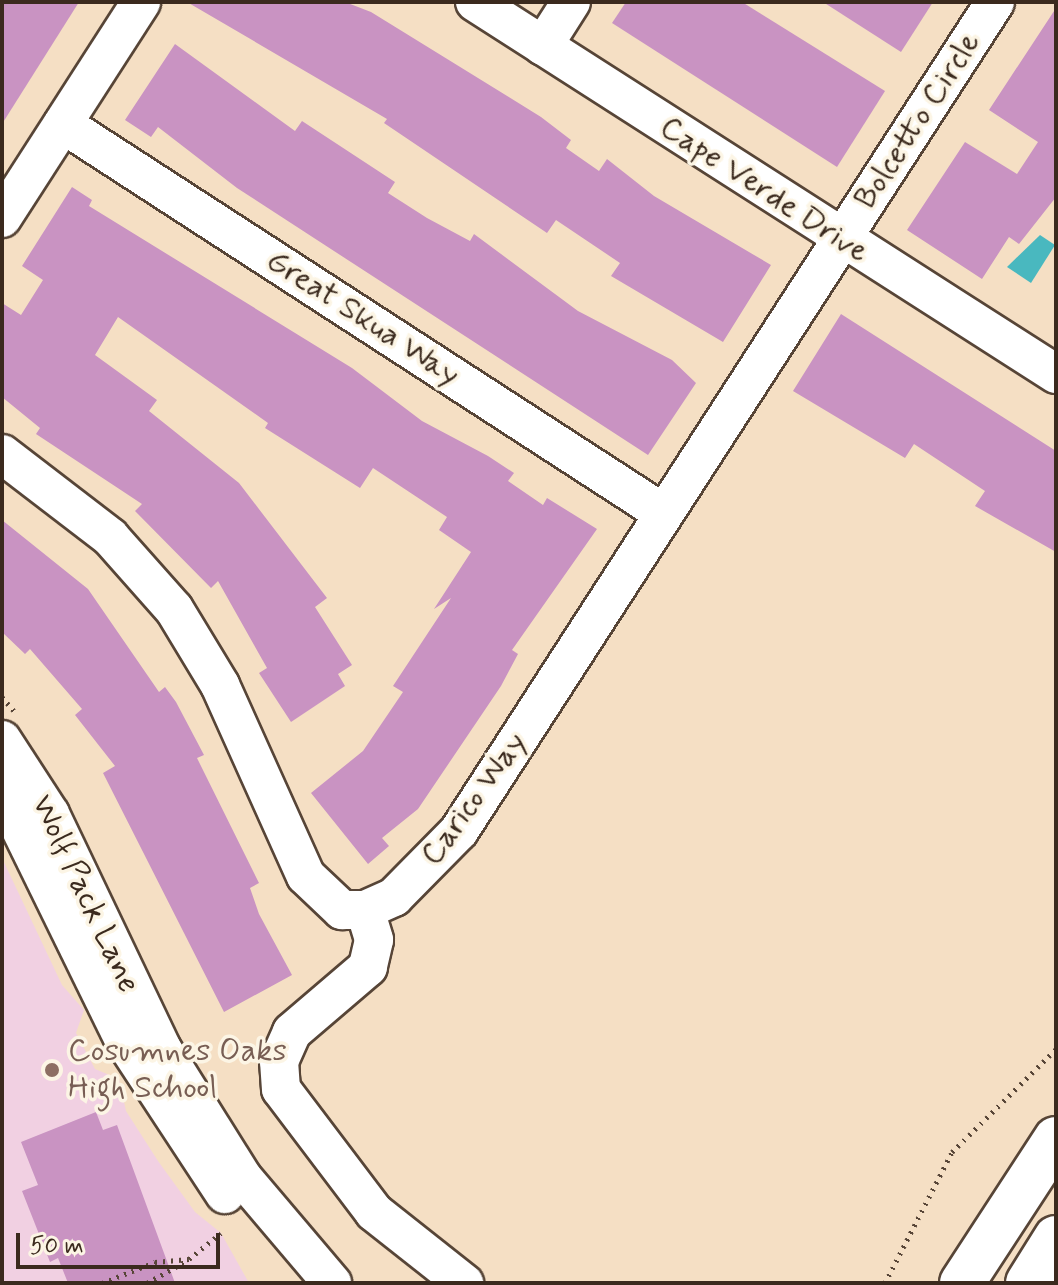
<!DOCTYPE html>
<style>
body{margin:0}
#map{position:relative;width:1058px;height:1285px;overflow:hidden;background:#f5dfc4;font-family:Mynerve,sans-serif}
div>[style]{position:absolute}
.built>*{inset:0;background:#f1d0e2}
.water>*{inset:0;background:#49b8bf}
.building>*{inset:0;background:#c993c2}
.path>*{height:5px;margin-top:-2.5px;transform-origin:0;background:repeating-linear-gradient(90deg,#574537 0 2px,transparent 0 8px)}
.roads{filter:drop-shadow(2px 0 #574537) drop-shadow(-2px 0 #574537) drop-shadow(0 2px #574537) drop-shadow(0 -2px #574537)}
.minor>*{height:38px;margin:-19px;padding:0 19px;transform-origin:19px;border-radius:19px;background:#fff}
.major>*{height:44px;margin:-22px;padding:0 22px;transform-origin:22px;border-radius:22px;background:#fff}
.dots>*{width:22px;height:22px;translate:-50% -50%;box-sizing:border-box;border:4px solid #fcf5e5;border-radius:50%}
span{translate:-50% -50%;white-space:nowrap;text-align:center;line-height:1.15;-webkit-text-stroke:7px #fcf5e5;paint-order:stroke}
.street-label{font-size:32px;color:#3b2a1e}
.education-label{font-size:32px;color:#785e54}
.left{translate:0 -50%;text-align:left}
.frame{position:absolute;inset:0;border:4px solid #3b2a1e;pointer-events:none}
.scale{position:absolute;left:16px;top:1233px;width:204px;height:36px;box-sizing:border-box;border:4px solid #3b2a1e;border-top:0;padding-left:10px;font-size:24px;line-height:28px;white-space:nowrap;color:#3b2a1e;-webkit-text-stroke:6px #fcf5e5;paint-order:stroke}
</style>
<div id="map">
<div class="built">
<div style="clip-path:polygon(2px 858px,62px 985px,84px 1010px,76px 1033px,95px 1069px,119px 1079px,126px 1111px,158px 1161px,195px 1212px,221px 1233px,249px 1283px,2px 1283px)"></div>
</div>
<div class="water">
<div style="clip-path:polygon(1040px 235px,1055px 245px,1031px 283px,1007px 267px)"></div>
</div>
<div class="building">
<div style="clip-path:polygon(2px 2px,79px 2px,2px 124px)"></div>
<div style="clip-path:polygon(187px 2px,345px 2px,371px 12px,541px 117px,571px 140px,566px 148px,599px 171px,607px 159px,654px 196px,771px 265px,723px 342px,611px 276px,620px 263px,556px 220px,547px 233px,384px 123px,387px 119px)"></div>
<div style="clip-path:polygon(626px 2px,742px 2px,885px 91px,837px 167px,612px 23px)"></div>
<div style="clip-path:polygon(823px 2px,933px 2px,901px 52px)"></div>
<div style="clip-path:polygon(1056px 8px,1056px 197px,1019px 244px,1009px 237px,982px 279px,907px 230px,965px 142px,1017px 174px,1038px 142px,989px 110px)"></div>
<div style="clip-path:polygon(175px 44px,295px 131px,302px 121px,395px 182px,388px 193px,427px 218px,470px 241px,474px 234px,578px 311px,672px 360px,696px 383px,648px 455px,237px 188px,158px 127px,151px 137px,125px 120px)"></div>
<div style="clip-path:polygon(72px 187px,92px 200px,89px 206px,352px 368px,422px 421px,488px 456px,514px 473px,508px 481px,543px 505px,547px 498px,597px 529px,512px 650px,518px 654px,501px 686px,418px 809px,382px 838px,389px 846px,368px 864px,311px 793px,363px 751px,403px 692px,393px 686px,451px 598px,434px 609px,471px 552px,439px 530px,447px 517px,373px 468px,360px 488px,265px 428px,268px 423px,118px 317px,95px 355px,157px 400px,149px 411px,239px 483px,327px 598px,315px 607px,352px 665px,338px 674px,345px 686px,291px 722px,259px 673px,267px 668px,218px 581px,211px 588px,135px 511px,142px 504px,36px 434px,40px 428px,2px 397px,2px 303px,21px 315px,43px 280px,22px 266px)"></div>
<div style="clip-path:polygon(841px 314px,1056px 451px,1056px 552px,975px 506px,985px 491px,914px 444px,905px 458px,793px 391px)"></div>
<div style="clip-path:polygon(2px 520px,88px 589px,159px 692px,165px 687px,176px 702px,204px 755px,197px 758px,259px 883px,250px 888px,259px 914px,292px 975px,224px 1012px,103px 773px,115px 766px,75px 715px,82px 709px,30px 649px,25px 654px,2px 632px)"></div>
<div style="clip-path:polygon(96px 1112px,103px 1130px,117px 1125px,175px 1283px,68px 1283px,58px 1258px,50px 1262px,22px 1191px,38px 1185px,21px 1142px)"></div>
</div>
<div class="path">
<div style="left:2px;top:697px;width:18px;rotate:49deg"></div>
<div style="left:102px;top:1283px;width:57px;rotate:-21.6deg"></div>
<div style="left:155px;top:1262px;width:34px;rotate:-5deg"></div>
<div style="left:189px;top:1259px;width:41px;rotate:-39.1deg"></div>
<div style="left:147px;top:1283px;width:47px;rotate:-29.3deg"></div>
<div style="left:885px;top:1283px;width:147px;rotate:-62.9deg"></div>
<div style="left:952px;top:1152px;width:146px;rotate:-44.7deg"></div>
</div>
<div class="roads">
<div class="minor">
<div style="left:475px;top:2px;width:690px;rotate:32.63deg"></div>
<div style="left:543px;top:46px;width:52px;rotate:-57.5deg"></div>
<div style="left:63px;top:124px;width:715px;rotate:32.96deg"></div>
<div style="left:2px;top:218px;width:257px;rotate:-57.2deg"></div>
<div style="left:2px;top:454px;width:136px;rotate:37.5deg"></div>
<div style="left:110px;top:537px;width:96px;rotate:48.4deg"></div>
<div style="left:174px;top:609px;width:89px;rotate:58.8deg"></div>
<div style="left:220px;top:685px;width:209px;rotate:65.8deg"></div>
<div style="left:306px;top:876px;width:50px;rotate:43.4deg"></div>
<div style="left:342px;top:910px;width:23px"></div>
<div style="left:365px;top:910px;width:32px;rotate:-24deg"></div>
<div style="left:394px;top:897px;width:93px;rotate:-45.4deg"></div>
<div style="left:459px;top:831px;width:987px;rotate:-57.11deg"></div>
<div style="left:2px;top:740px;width:88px;rotate:57deg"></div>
<div style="left:50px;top:814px;width:260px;rotate:64.5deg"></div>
<div style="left:162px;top:1049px;width:152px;rotate:57.9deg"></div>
<div style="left:243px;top:1178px;width:138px;rotate:49.7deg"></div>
<div style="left:2px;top:791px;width:280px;rotate:63.9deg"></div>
<div style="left:125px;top:1042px;width:182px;rotate:56.7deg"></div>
<div style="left:365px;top:910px;width:31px;rotate:73deg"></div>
<div style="left:374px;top:940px;width:28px;rotate:103deg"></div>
<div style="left:368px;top:967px;width:100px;rotate:139.5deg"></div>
<div style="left:292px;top:1032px;width:32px;rotate:114deg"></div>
<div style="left:279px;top:1061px;width:28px;rotate:86deg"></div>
<div style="left:281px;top:1089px;width:154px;rotate:52.9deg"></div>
<div style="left:374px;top:1212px;width:115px;rotate:38.3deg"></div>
</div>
<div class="major">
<div style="left:962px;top:1283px;width:172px;rotate:-56.9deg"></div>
<div style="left:1028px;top:1283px;width:53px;rotate:-58.1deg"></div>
</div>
</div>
<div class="dots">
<div style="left:52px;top:1070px;background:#8d6e63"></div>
</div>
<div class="street-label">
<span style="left:918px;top:121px;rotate:-57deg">Bolcetto Circle</span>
<span style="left:764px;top:190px;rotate:33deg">Cape Verde Drive</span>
<span style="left:363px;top:318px;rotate:33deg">Great Skua Way</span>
<span style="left:474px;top:799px;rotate:-54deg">Carico Way</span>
<span style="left:85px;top:894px;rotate:65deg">Wolf Pack Lane</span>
</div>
<div class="education-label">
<span class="left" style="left:68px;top:1070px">Cosumnes Oaks<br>High School</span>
</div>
<div class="frame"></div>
<div class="scale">50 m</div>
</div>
